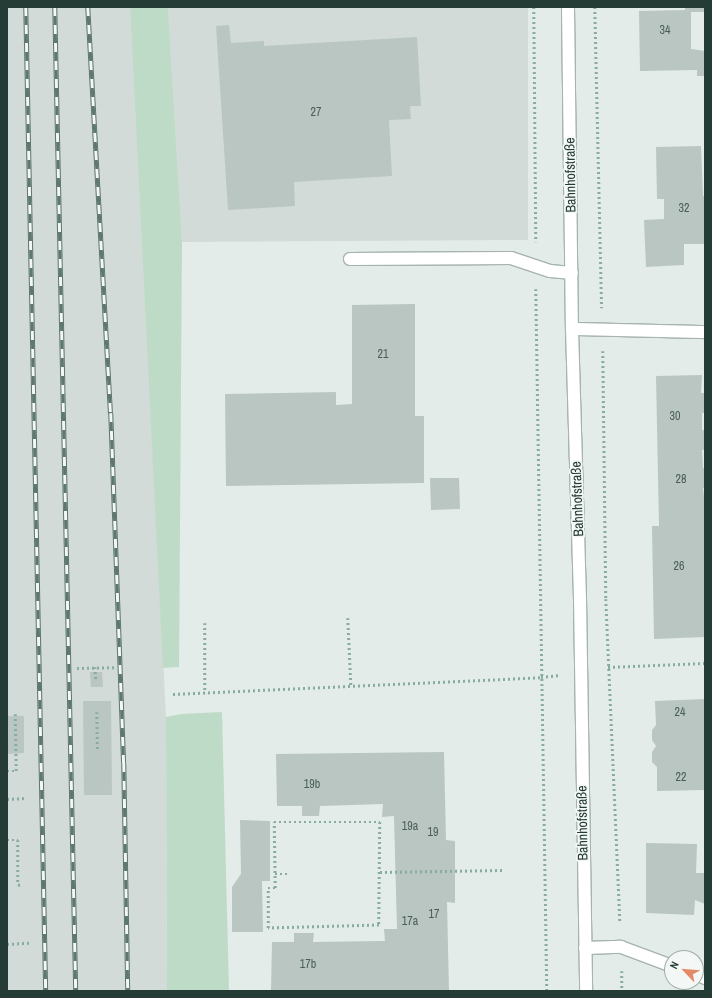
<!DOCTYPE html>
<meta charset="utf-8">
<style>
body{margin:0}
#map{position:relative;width:712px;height:998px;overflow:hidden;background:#e3ece8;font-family:"Archivo Narrow",sans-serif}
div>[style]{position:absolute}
.built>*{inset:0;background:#d2dbd7}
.green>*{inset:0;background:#bedbc7}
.building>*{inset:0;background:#b9c6c1}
.path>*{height:2.5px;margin-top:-1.25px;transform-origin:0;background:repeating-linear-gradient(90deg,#87aca1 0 2px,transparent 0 5px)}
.roads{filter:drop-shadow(1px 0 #a6b3af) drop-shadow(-1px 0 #a6b3af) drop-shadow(0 1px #a6b3af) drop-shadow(0 -1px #a6b3af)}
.service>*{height:12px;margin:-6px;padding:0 6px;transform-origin:6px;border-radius:6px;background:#fff}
.minor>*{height:12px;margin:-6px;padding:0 6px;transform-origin:6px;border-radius:6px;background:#fff}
.secondary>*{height:12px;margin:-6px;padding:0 6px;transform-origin:6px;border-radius:6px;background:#fff}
.rail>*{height:4.5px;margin-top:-2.25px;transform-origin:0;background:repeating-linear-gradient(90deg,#f3f8f6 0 9px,#5f7771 0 18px);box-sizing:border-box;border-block:1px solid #5f7771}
span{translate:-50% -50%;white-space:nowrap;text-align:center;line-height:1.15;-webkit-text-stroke:3.5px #f3f8f6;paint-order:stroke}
.number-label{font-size:12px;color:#4a5e59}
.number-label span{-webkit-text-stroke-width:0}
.street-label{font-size:14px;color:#253b36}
.frame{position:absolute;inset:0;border:8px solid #253b36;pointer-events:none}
.north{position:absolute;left:664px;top:950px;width:40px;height:40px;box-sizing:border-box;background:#f3f8f6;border:1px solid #a1aca9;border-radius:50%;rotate:296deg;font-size:11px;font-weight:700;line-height:16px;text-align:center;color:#253b36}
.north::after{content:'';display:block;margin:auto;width:14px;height:18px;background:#e58a68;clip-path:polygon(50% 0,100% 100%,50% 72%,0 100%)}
</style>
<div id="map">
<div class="built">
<div style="clip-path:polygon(7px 7px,130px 7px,166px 717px,167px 991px,7px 991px)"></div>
<div style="clip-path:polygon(168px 7px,528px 7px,528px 240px,182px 242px)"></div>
</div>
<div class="green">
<div style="clip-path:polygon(130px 7px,168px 7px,182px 242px,179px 667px,163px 668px)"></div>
<div style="clip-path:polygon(222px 712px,229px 991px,167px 991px,166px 717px,181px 714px)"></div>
</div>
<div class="building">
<div style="clip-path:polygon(685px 7px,705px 7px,705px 12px,691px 12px,691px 49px,705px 51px,705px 76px,697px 76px,697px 70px,640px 71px,639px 11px,685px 10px)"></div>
<div style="clip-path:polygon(229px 25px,231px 43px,264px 41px,264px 46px,417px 37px,421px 106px,410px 106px,411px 119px,389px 120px,392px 176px,294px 182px,295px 206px,228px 210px,216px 26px)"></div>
<div style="clip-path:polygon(701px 146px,703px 196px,705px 196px,705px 244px,684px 244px,684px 265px,646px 267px,644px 220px,664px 219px,664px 199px,657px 199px,656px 147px)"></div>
<div style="clip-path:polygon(415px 304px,415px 416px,424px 416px,424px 483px,226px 486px,225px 394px,336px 392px,336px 405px,352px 404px,352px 305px)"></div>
<div style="clip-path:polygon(702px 375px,701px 393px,705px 393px,705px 413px,702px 413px,702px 430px,705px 430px,705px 450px,702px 450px,703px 468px,705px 468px,705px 488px,703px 488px,705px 505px,705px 637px,654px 639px,652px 526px,659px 526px,656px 376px)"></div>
<div style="clip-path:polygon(430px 478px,459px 478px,460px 509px,431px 510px)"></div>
<div style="clip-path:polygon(90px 672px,102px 672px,103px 687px,91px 687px)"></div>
<div style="clip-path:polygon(705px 699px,705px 790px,657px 791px,657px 767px,652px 762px,652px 752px,656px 746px,652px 740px,652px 730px,656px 725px,655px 701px)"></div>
<div style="clip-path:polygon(83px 701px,111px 701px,112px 795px,84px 795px)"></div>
<div style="clip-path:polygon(7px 716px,24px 716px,24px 753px,7px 754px)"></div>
<div style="clip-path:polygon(444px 752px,446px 840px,455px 841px,455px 903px,447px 902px,449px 991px,271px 991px,272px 942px,294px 942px,294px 933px,314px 933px,313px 942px,385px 941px,384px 929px,397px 929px,394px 816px,382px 817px,383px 804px,320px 806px,319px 816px,302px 816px,302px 806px,277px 806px,276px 754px)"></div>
<div style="clip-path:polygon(240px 820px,270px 821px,270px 881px,262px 881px,263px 932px,232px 932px,232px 887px,241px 874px)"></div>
<div style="clip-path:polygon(646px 843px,697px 844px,696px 873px,705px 873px,705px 904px,695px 900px,694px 915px,646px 913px)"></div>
</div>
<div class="path">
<div style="left:534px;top:7px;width:235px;rotate:89.5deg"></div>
<div style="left:595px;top:7px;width:301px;rotate:88.7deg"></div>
<div style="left:536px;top:289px;width:702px;rotate:89.1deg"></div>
<div style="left:603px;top:351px;width:248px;rotate:89.3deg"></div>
<div style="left:606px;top:599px;width:325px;rotate:87.5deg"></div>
<div style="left:348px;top:618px;width:67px;rotate:87.4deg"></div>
<div style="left:205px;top:623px;width:70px;rotate:90deg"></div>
<div style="left:95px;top:667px;width:12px;rotate:85deg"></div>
<div style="left:608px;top:667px;width:97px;rotate:-2.4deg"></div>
<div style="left:77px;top:668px;width:39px;rotate:-1deg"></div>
<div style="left:173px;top:694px;width:368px;rotate:-2.6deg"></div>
<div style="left:541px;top:677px;width:19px;rotate:-6deg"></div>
<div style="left:97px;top:712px;width:39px;rotate:89deg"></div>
<div style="left:7px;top:771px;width:9px"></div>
<div style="left:16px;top:771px;width:57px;rotate:-91deg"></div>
<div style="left:7px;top:799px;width:19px;rotate:-3deg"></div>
<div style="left:274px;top:822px;width:106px"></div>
<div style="left:380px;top:822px;width:103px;rotate:90.6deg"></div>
<div style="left:379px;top:925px;width:111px;rotate:178.5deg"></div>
<div style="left:268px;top:928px;width:40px;rotate:-90deg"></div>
<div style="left:268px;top:888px;width:7px"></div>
<div style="left:275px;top:888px;width:66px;rotate:-90.9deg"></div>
<div style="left:7px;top:840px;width:11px"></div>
<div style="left:18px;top:840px;width:45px;rotate:90deg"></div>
<div style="left:18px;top:885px;width:3px;rotate:-18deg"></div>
<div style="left:380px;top:872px;width:123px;rotate:-0.9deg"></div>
<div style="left:275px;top:874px;width:13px"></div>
<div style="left:7px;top:944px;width:22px;rotate:-3deg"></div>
<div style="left:622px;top:971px;width:20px;rotate:90deg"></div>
</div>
<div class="roads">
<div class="service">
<div style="left:350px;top:259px;width:161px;rotate:-0.4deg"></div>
<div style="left:511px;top:258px;width:41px;rotate:18.4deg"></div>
<div style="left:550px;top:271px;width:22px;rotate:5deg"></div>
</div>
<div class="minor">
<div style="left:572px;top:329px;width:133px;rotate:1.3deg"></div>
<div style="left:585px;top:948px;width:36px;rotate:-2deg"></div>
<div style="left:621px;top:947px;width:54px;rotate:20.4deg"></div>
<div style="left:696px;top:974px;width:10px;rotate:24deg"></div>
</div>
<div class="secondary">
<div style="left:568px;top:7px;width:322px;rotate:89.3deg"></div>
<div style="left:572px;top:329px;width:270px;rotate:88.3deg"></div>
<div style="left:580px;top:599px;width:392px;rotate:89.1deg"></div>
</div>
</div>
<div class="rail">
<div style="left:26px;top:7px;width:984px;rotate:88.84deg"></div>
<div style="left:55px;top:7px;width:984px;rotate:88.78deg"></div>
<div style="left:88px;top:7px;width:407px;rotate:86.8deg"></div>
<div style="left:111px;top:413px;width:350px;rotate:87.9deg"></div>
<div style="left:124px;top:763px;width:228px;rotate:89deg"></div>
</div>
<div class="number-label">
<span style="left:665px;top:31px">34</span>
<span style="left:316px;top:113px">27</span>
<span style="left:684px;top:209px">32</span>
<span style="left:383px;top:355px">21</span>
<span style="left:675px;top:417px">30</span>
<span style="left:681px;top:480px">28</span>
<span style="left:679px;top:567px">26</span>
<span style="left:680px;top:713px">24</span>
<span style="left:681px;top:778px">22</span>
<span style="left:312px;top:785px">19b</span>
<span style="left:410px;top:827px">19a</span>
<span style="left:433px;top:833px">19</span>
<span style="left:434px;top:915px">17</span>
<span style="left:410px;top:922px">17a</span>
<span style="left:308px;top:965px">17b</span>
</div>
<div class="street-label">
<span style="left:570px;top:175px;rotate:-91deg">Bahnhofstraße</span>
<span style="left:577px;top:499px;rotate:-92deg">Bahnhofstraße</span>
<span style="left:582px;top:823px;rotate:-91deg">Bahnhofstraße</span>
</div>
<div class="frame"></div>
<div class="north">N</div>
</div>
